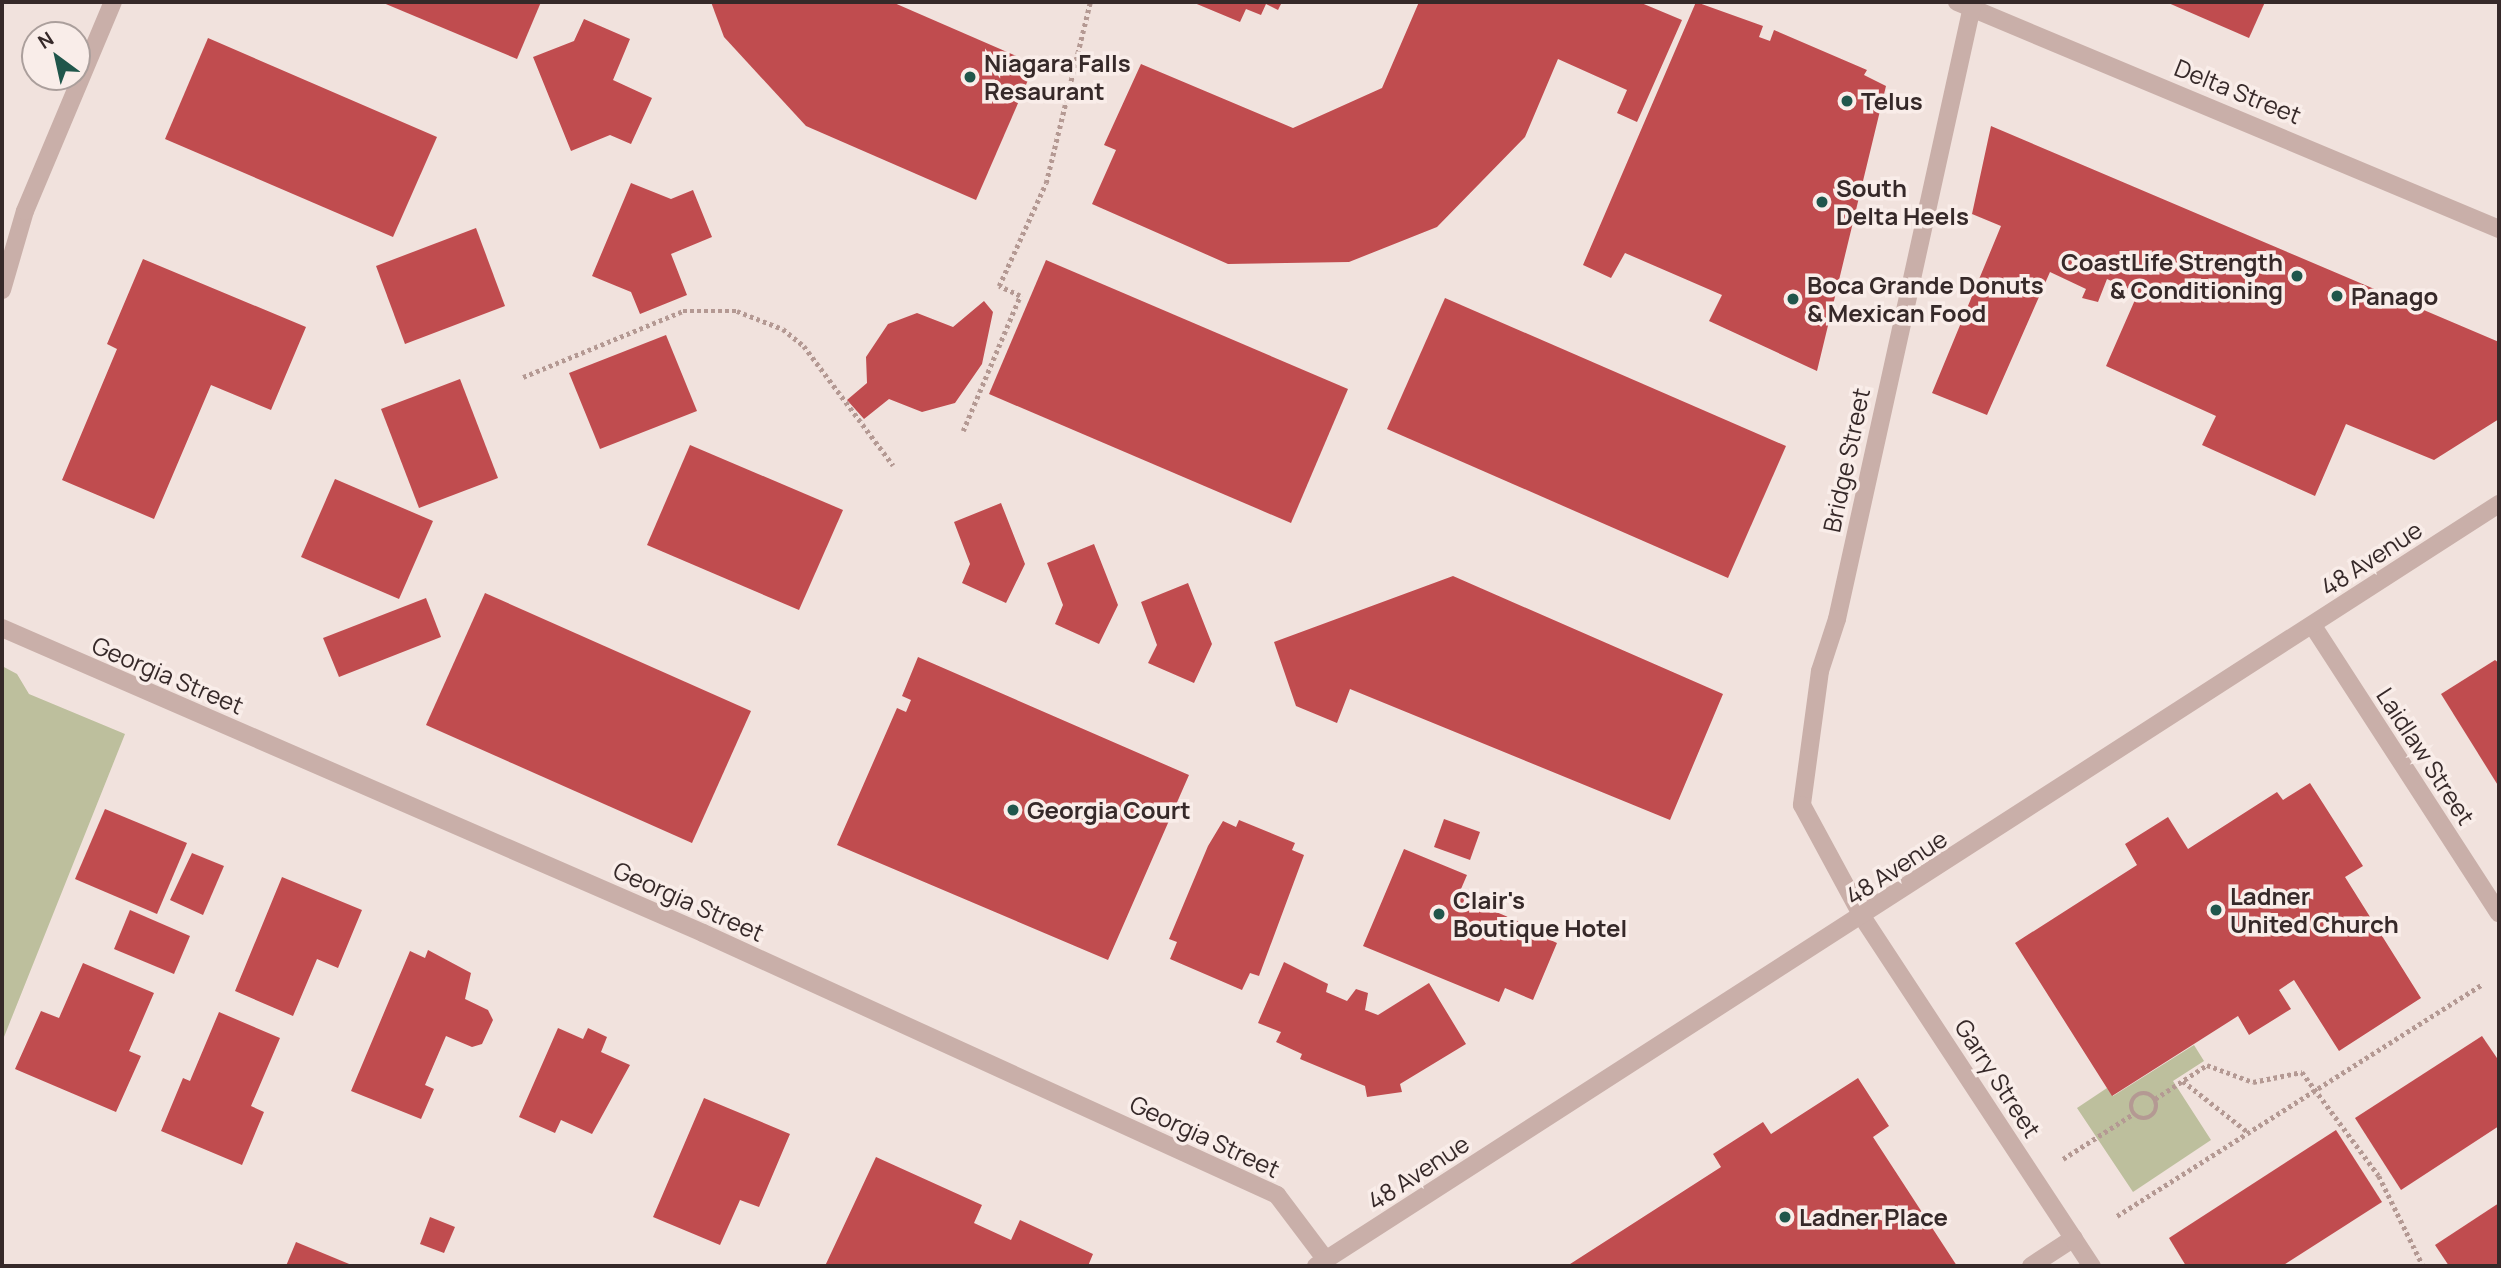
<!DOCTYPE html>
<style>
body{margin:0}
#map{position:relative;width:2501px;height:1268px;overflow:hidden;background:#f1e2dd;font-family:Manrope,sans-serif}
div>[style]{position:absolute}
.green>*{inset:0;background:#bdbf9d}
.building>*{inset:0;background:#c04c4f}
.path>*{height:4.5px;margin-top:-2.25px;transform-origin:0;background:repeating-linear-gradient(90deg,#b49993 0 3.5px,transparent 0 7px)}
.path>.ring{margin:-2.25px;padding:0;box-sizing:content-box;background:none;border:4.5px solid #b49993;border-radius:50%}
.service>*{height:18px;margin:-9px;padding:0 9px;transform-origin:9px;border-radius:9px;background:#c9afa9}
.minor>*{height:18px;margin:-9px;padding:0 9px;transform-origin:9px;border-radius:9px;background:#c9afa9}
.tertiary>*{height:18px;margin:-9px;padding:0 9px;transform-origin:9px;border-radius:9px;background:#c9afa9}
.dots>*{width:19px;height:19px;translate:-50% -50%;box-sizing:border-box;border:4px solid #f9ede9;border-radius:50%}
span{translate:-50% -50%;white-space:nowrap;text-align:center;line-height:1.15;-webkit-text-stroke:7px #f9ede9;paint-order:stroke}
.poi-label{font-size:24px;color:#362929;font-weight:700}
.left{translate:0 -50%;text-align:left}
.right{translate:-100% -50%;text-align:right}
.street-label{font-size:24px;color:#362929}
.frame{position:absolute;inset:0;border:4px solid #362929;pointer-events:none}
.north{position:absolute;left:21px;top:21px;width:70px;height:70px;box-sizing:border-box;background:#f9ede9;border:2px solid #ab9f9c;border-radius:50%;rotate:327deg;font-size:19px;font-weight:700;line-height:28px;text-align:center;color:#362929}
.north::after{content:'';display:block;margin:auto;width:24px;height:32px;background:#20564b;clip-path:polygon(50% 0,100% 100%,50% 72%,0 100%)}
</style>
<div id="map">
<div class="green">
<div style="clip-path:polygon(2px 666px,17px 674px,29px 694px,125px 734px,2px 1042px)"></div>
<div style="clip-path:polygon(2194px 1045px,2204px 1061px,2173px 1081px,2211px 1140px,2133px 1192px,2077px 1108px,2107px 1088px,2113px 1096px)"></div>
</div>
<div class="building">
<div style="clip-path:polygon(381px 2px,541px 2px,517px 59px)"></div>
<div style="clip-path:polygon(711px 2px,892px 2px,1035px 64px,976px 200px,806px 126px,724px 37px)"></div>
<div style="clip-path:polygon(1192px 2px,1282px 2px,1278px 10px,1266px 4px,1261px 15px,1246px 9px,1240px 22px)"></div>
<div style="clip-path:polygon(1419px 2px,1639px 2px,1682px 20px,1637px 122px,1617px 113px,1627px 90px,1558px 59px,1525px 137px,1437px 227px,1349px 262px,1228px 264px,1092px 204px,1116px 150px,1104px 145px,1141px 64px,1293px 128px,1382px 88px)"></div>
<div style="clip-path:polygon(1696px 2px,1763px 26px,1759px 37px,1770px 41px,1774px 30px,1867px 70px,1864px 75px,1886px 86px,1817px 371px,1709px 321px,1722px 295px,1625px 253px,1611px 278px,1583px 265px)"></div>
<div style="clip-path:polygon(2166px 2px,2265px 2px,2249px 38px)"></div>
<div style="clip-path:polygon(584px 19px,630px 39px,613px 80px,652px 98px,631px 144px,610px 135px,571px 151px,533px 57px,574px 41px)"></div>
<div style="clip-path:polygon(208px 38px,437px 137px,393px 237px,165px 139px)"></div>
<div style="clip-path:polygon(1991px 126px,2499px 342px,2499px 419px,2434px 460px,2346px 424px,2315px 496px,2202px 445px,2216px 416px,2106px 366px,2138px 293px,2107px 279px,2098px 302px,2082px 298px,2086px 289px,2050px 272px,1987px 415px,1932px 393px,2001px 226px,1972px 214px)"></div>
<div style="clip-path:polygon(631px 183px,671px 199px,693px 190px,712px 237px,671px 254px,687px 295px,640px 314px,631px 292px,592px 276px)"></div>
<div style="clip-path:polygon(476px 228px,505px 306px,405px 344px,376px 266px)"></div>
<div style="clip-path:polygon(143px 259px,306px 327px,271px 410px,211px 385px,154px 519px,62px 480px,117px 349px,107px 344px)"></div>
<div style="clip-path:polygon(1046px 260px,1348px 389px,1291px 523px,989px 394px)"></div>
<div style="clip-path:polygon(1445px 298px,1786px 446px,1728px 578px,1387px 429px)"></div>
<div style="clip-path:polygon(984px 301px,993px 312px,982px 364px,955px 403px,922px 412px,889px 399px,864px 419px,847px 400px,867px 383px,866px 357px,888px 324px,917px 313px,953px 327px)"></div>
<div style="clip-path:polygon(666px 335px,697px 411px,600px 449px,569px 373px)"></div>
<div style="clip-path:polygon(460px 379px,498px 478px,419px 508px,381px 409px)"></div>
<div style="clip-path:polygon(690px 445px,843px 510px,799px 610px,647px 545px)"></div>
<div style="clip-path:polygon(335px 479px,433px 521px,399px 599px,301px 557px)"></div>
<div style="clip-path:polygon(1001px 503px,1025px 564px,1006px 603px,962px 583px,970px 564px,954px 522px)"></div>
<div style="clip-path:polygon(1094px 544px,1118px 605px,1099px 644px,1055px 624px,1063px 605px,1047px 563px)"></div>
<div style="clip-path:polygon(1453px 576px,1723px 694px,1670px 820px,1350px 689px,1337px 723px,1296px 706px,1274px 642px)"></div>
<div style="clip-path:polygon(1188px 583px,1212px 644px,1194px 683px,1148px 663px,1157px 645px,1141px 602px)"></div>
<div style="clip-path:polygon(485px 593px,751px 711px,692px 843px,426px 725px)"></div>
<div style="clip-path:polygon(426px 598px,441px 637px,339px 677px,323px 638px)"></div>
<div style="clip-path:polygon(918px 657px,1189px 775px,1108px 960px,837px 845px,897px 708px,906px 712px,911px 700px,902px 696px)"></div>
<div style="clip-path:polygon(2495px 660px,2499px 663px,2499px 787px,2441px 694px)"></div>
<div style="clip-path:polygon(2310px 783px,2363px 866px,2345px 877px,2421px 998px,2339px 1051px,2294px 980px,2279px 990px,2291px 1009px,2249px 1035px,2238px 1016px,2112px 1096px,2015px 943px,2137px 865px,2125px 844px,2168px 817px,2188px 849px,2277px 792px,2283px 800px)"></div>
<div style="clip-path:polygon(105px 809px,187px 843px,157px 914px,75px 879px)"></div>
<div style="clip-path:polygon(1444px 819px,1480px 832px,1470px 860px,1434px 847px)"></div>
<div style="clip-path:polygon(1239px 820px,1295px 843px,1292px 850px,1304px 855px,1259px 976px,1250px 973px,1242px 990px,1170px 959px,1177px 942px,1169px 939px,1208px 846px,1223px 821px,1236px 827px)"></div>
<div style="clip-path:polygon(1404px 849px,1467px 875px,1458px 896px,1546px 933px,1544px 937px,1557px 943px,1533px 1000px,1505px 988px,1499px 1002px,1363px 946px)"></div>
<div style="clip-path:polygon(192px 853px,224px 866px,203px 915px,170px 900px)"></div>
<div style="clip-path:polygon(282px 877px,362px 910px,338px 968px,317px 959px,293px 1016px,235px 991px)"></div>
<div style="clip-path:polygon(130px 910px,190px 936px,174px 974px,114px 949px)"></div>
<div style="clip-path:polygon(428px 950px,471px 973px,465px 999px,488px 1010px,493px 1020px,482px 1044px,472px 1047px,446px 1036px,425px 1085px,434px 1089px,421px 1119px,351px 1091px,410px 951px,425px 958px)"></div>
<div style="clip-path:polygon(1284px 962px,1328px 984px,1326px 992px,1347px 1001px,1356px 989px,1368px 993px,1365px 1010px,1378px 1015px,1429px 983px,1466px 1044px,1400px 1084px,1402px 1092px,1367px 1097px,1365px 1086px,1300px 1059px,1302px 1054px,1276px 1042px,1281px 1032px,1258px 1023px)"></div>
<div style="clip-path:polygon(83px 963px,154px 993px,129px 1051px,141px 1056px,116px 1112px,15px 1069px,41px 1011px,59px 1018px)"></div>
<div style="clip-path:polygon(219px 1012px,280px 1038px,251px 1106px,264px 1112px,242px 1165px,161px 1131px,183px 1078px,190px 1081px)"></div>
<div style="clip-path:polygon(558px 1028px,583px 1039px,588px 1028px,607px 1037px,601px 1052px,630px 1065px,592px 1134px,561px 1120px,555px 1133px,519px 1117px)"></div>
<div style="clip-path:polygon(2482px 1036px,2499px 1061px,2499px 1126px,2401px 1190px,2355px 1118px)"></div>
<div style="clip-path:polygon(1858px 1078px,1889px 1126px,1873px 1137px,1957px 1266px,1567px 1266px,1721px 1167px,1713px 1154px,1763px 1122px,1771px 1134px)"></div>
<div style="clip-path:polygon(704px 1098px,790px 1134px,759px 1207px,740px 1200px,720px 1245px,653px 1217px)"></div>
<div style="clip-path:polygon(2336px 1130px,2382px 1202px,2282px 1266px,2186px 1266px,2169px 1238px)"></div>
<div style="clip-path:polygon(876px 1157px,982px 1205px,974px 1223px,1011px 1240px,1020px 1220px,1093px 1254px,1088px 1266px,825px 1266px)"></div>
<div style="clip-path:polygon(2499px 1203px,2499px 1266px,2449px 1266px,2435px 1245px)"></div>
<div style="clip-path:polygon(430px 1217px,455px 1227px,444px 1253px,420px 1244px)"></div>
<div style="clip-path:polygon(296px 1242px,354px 1266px,286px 1266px)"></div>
</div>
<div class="path">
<div style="left:523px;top:377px;width:173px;rotate:-22.4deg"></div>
<div style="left:683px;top:311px;width:54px"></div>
<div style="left:737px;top:311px;width:49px;rotate:21.4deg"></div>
<div style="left:783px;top:329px;width:27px;rotate:39deg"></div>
<div style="left:804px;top:346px;width:149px;rotate:53.2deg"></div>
<div style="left:963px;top:431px;width:147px;rotate:-67.1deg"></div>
<div style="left:1020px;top:296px;width:23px;rotate:-155deg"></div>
<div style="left:999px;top:286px;width:113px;rotate:-65.5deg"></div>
<div style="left:1046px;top:183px;width:186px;rotate:-76.3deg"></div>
<div style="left:2183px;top:1081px;width:84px;rotate:38.2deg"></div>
<div class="ring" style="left:2131px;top:1093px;width:21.5px;height:21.5px"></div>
<div style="left:2155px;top:1099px;width:62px;rotate:-33.2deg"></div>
<div style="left:2207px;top:1065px;width:49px;rotate:20.3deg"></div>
<div style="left:2253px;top:1082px;width:50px;rotate:-11.5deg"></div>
<div style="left:2302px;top:1072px;width:129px;rotate:53.5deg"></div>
<div style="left:2379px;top:1176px;width:100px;rotate:63.9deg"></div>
<div style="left:2063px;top:1159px;width:83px;rotate:-32.7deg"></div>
<div style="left:2117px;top:1216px;width:431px;rotate:-32.4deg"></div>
</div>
<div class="service">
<div style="left:2031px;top:1266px;width:51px;rotate:-33.1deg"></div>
</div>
<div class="minor">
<div style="left:1957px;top:2px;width:588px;rotate:22.72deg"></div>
<div style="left:1973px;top:2px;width:632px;rotate:102.43deg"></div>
<div style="left:1837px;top:619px;width:55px;rotate:108.1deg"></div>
<div style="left:1820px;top:671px;width:135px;rotate:97.7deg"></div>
<div style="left:1802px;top:805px;width:128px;rotate:61.6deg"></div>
<div style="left:1863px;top:918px;width:417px;rotate:56.7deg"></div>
<div style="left:2px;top:290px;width:82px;rotate:-73.8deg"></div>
<div style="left:25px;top:211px;width:227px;rotate:-67.2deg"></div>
<div style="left:2313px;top:626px;width:342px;rotate:57.1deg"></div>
<div style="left:2px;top:628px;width:764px;rotate:23.51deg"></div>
<div style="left:703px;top:933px;width:631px;rotate:24.53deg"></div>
<div style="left:1277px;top:1195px;width:81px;rotate:53deg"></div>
</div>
<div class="tertiary">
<div style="left:1316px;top:1266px;width:1407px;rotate:-32.79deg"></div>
</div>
<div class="dots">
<div style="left:970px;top:77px;background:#20564b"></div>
<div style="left:1847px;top:101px;background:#20564b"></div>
<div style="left:1822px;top:202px;background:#20564b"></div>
<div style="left:2297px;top:276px;background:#20564b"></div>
<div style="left:2337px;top:296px;background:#20564b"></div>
<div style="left:1793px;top:299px;background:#20564b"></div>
<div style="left:1013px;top:810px;background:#20564b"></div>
<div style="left:2216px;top:910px;background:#20564b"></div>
<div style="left:1439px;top:914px;background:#20564b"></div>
<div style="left:1785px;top:1217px;background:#20564b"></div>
</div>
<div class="poi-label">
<span class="left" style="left:984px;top:77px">Niagara Falls<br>Resaurant</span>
<span class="left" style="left:1861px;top:101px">Telus</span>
<span class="left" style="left:1836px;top:202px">South<br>Delta Heels</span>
<span class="right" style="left:2283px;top:276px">CoastLife Strength<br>&amp; Conditioning</span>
<span class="left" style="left:1807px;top:299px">Boca Grande Donuts<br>&amp; Mexican Food</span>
<span class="left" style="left:2351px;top:296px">Panago</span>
<span class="left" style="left:1027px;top:810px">Georgia Court</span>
<span class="left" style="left:2230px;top:910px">Ladner<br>United Church</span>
<span class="left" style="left:1453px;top:914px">Clair's<br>Boutique Hotel</span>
<span class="left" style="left:1799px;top:1217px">Ladner Place</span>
</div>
<div class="street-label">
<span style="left:2238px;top:91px;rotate:22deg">Delta Street</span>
<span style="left:1846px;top:460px;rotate:-78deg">Bridge Street</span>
<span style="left:2371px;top:558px;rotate:-33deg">48 Avenue</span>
<span style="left:168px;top:675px;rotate:23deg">Georgia Street</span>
<span style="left:2426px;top:756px;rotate:57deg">Laidlaw Street</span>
<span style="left:1896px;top:867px;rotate:-33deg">48 Avenue</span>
<span style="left:689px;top:901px;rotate:24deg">Georgia Street</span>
<span style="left:1998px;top:1078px;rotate:57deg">Garry Street</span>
<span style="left:1205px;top:1136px;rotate:25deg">Georgia Street</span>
<span style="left:1418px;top:1172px;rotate:-33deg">48 Avenue</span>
</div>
<div class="frame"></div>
<div class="north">N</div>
</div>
